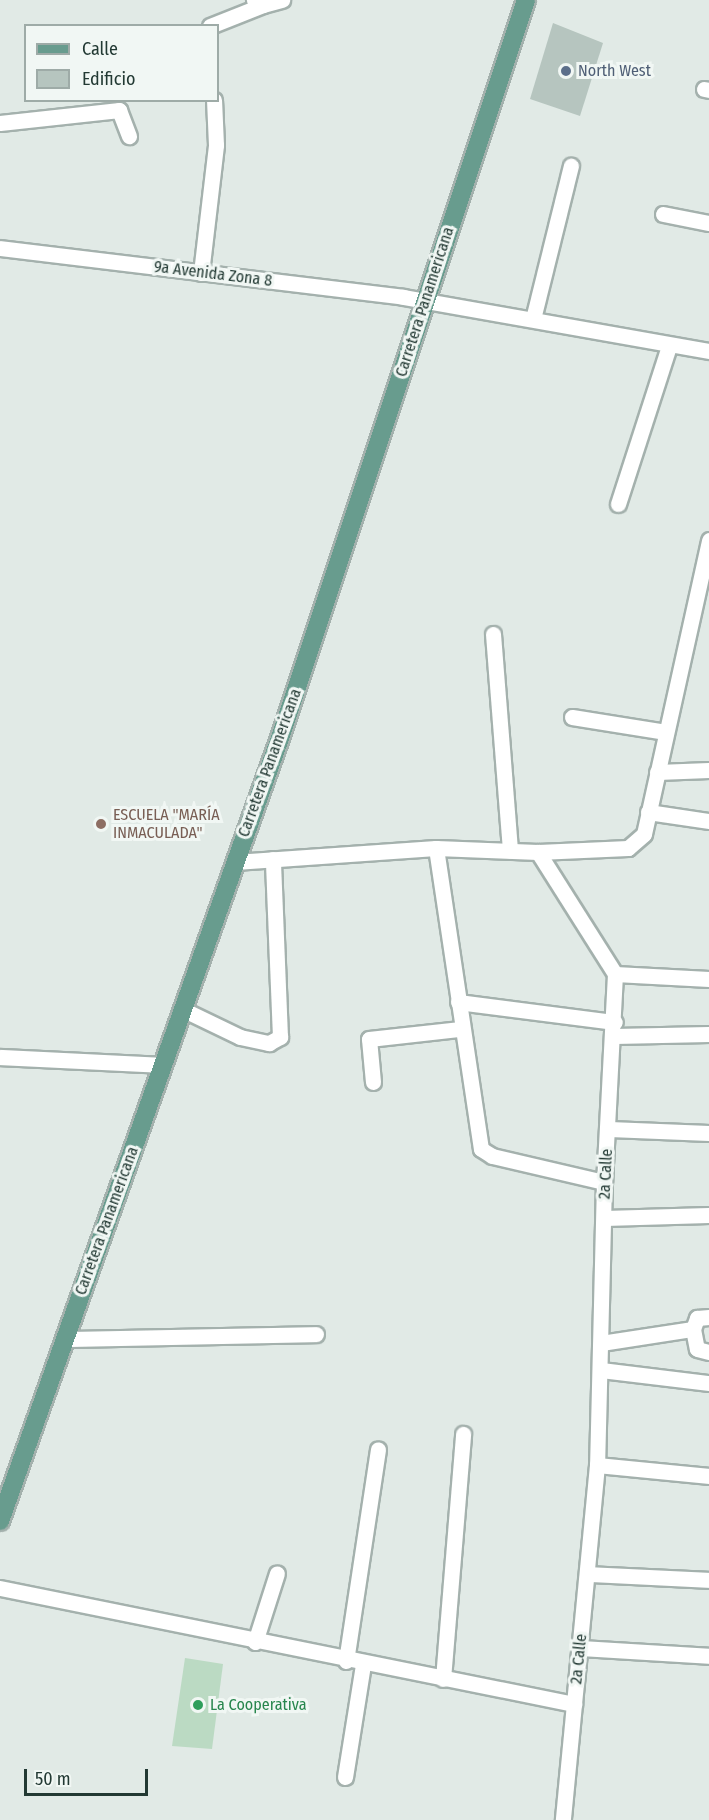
<!DOCTYPE html>
<meta charset="utf-8">
<style>
body{margin:0}
#map{position:relative;width:709px;height:1820px;overflow:hidden;background:#e1eae6;font-family:"Fira Sans Condensed",sans-serif}
div>[style]{position:absolute}
.green>*{inset:0;background:#bbdac3}
.building>*{inset:0;background:#b6c5bf}
.roads{filter:drop-shadow(2px 0 #a4b1ad) drop-shadow(-2px 0 #a4b1ad) drop-shadow(0 2px #a4b1ad) drop-shadow(0 -2px #a4b1ad)}
.minor>*{height:15px;margin:-7.5px;padding:0 7.5px;transform-origin:7.5px;border-radius:7.5px;background:#fff}
.primary>*{height:18px;margin:-9px;padding:0 9px;transform-origin:9px;border-radius:9px;background:#689c8e}
.dots>*{width:16px;height:16px;translate:-50% -50%;box-sizing:border-box;border:3px solid #f1f7f4;border-radius:50%}
span{translate:-50% -50%;white-space:nowrap;text-align:center;line-height:1.15;-webkit-text-stroke:6px #f1f7f4;paint-order:stroke}
.service-label{font-size:16px;color:#4e5e75}
.left{translate:0 -50%;text-align:left}
.street-label{font-size:16px;color:#223933}
.education-label{font-size:16px;color:#785e54}
.leisure-label{font-size:16px;color:#27864d}
.legend{position:absolute;left:24px;top:24px;width:195px;height:78px;box-sizing:border-box;background:#f1f7f4;border:2px solid #9eaba7;margin:0;padding:8px 10px;list-style:none;font-size:18px;color:#223933}
.legend li{display:flex;align-items:center;gap:12px;height:30px}
.legend b{width:30px;border:2px solid #9eaba7}
.scale{position:absolute;left:24px;top:1769px;width:124px;height:27px;box-sizing:border-box;border:3px solid #223933;border-top:0;padding-left:8px;font-size:18px;line-height:21px;white-space:nowrap;color:#223933;-webkit-text-stroke:4px #f1f7f4;paint-order:stroke}
</style>
<div id="map">
<div class="green">
<div style="clip-path:polygon(185px 1658px,223px 1664px,212px 1749px,172px 1746px)"></div>
</div>
<div class="building">
<div style="clip-path:polygon(553px 23px,603px 43px,580px 116px,530px 99px)"></div>
</div>
<div class="roads">
<div class="minor">
<div style="left:254px;top:0;width:10px;rotate:29deg"></div>
<div style="left:263px;top:5px;width:20px;rotate:-15deg"></div>
<div style="left:210px;top:26px;width:57px;rotate:-21.6deg"></div>
<div style="left:704px;top:89px;width:5px;rotate:11deg"></div>
<div style="left:0;top:123px;width:120px;rotate:-6.2deg"></div>
<div style="left:119px;top:110px;width:28px;rotate:69deg"></div>
<div style="left:663px;top:214px;width:47px;rotate:11.1deg"></div>
<div style="left:0;top:248px;width:406px;rotate:6.9deg"></div>
<div style="left:403px;top:297px;width:311px;rotate:10deg"></div>
<div style="left:201px;top:273px;width:129px;rotate:-83.3deg"></div>
<div style="left:216px;top:145px;width:45px;rotate:-92.5deg"></div>
<div style="left:533px;top:319px;width:158px;rotate:-76.1deg"></div>
<div style="left:618px;top:504px;width:166px;rotate:-72.1deg"></div>
<div style="left:493px;top:634px;width:217px;rotate:85.5deg"></div>
<div style="left:572px;top:717px;width:95px;rotate:9.1deg"></div>
<div style="left:657px;top:772px;width:52px;rotate:-2.2deg"></div>
<div style="left:648px;top:812px;width:62px;rotate:8.4deg"></div>
<div style="left:436px;top:848px;width:304px;rotate:81.5deg"></div>
<div style="left:481px;top:1149px;width:13px;rotate:32deg"></div>
<div style="left:492px;top:1156px;width:115px;rotate:13.1deg"></div>
<div style="left:538px;top:852px;width:90px;rotate:-2.5deg"></div>
<div style="left:628px;top:848px;width:21px;rotate:-41deg"></div>
<div style="left:644px;top:834px;width:301px;rotate:-77.5deg"></div>
<div style="left:235px;top:862px;width:201px;rotate:-4deg"></div>
<div style="left:436px;top:848px;width:102px;rotate:2.2deg"></div>
<div style="left:538px;top:852px;width:144px;rotate:57.7deg"></div>
<div style="left:615px;top:974px;width:208px;rotate:93deg"></div>
<div style="left:604px;top:1182px;width:283px;rotate:91.4deg"></div>
<div style="left:597px;top:1465px;width:357px;rotate:95.5deg"></div>
<div style="left:615px;top:974px;width:94px;rotate:3deg"></div>
<div style="left:458px;top:1002px;width:158px;rotate:7.3deg"></div>
<div style="left:182px;top:1009px;width:64px;rotate:25.8deg"></div>
<div style="left:240px;top:1037px;width:30px;rotate:12deg"></div>
<div style="left:269px;top:1043px;width:13px;rotate:-29deg"></div>
<div style="left:280px;top:1037px;width:178px;rotate:-92.3deg"></div>
<div style="left:614px;top:1036px;width:95px;rotate:-1.2deg"></div>
<div style="left:0;top:1057px;width:162px;rotate:2.8deg"></div>
<div style="left:373px;top:1082px;width:43px;rotate:-95.3deg"></div>
<div style="left:369px;top:1039px;width:92px;rotate:-6.3deg"></div>
<div style="left:609px;top:1129px;width:100px;rotate:2.3deg"></div>
<div style="left:604px;top:1218px;width:105px;rotate:-1.6deg"></div>
<div style="left:693px;top:1329px;width:20px;rotate:79deg"></div>
<div style="left:697px;top:1349px;width:12px;rotate:14deg"></div>
<div style="left:64px;top:1339px;width:252px;rotate:-1.1deg"></div>
<div style="left:601px;top:1343px;width:93px;rotate:-8.7deg"></div>
<div style="left:693px;top:1329px;width:12px;rotate:-70deg"></div>
<div style="left:697px;top:1318px;width:12px;rotate:-5deg"></div>
<div style="left:601px;top:1370px;width:109px;rotate:6.9deg"></div>
<div style="left:597px;top:1465px;width:113px;rotate:5.6deg"></div>
<div style="left:588px;top:1574px;width:121px;rotate:2.8deg"></div>
<div style="left:0;top:1588px;width:586px;rotate:11.43deg"></div>
<div style="left:255px;top:1642px;width:72px;rotate:-72.3deg"></div>
<div style="left:580px;top:1648px;width:129px;rotate:3.5deg"></div>
<div style="left:346px;top:1661px;width:214px;rotate:-81.4deg"></div>
<div style="left:443px;top:1679px;width:246px;rotate:-85.3deg"></div>
<div style="left:345px;top:1777px;width:113px;rotate:-80.9deg"></div>
</div>
<div class="primary">
<div style="left:0;top:1521px;width:828px;rotate:-70.32deg"></div>
<div style="left:279px;top:741px;width:781px;rotate:-71.57deg"></div>
</div>
</div>
<div class="dots">
<div style="left:566px;top:71px;background:#5c6f8a"></div>
<div style="left:101px;top:824px;background:#8d6e63"></div>
<div style="left:198px;top:1705px;background:#2e9e5b"></div>
</div>
<div class="service-label">
<span class="left" style="left:578px;top:71px">North West</span>
</div>
<div class="street-label">
<span style="left:213px;top:274px;rotate:7deg">9a Avenida Zona 8</span>
<span style="left:425px;top:302px;rotate:-72deg">Carretera Panamericana</span>
<span style="left:270px;top:763px;rotate:-70deg">Carretera Panamericana</span>
<span style="left:606px;top:1174px;rotate:-87deg">2a Calle</span>
<span style="left:107px;top:1221px;rotate:-70deg">Carretera Panamericana</span>
<span style="left:579px;top:1659px;rotate:-84deg">2a Calle</span>
</div>
<div class="education-label">
<span class="left" style="left:113px;top:824px">ESCUELA "MARÍA<br>INMACULADA"</span>
</div>
<div class="leisure-label">
<span class="left" style="left:210px;top:1705px">La Cooperativa</span>
</div>
<ul class="legend">
<li><b style="height:8px;background:#689c8e"></b>Calle</li>
<li><b style="height:16px;background:#b6c5bf"></b>Edificio</li>
</ul>
<div class="scale">50 m</div>
</div>
